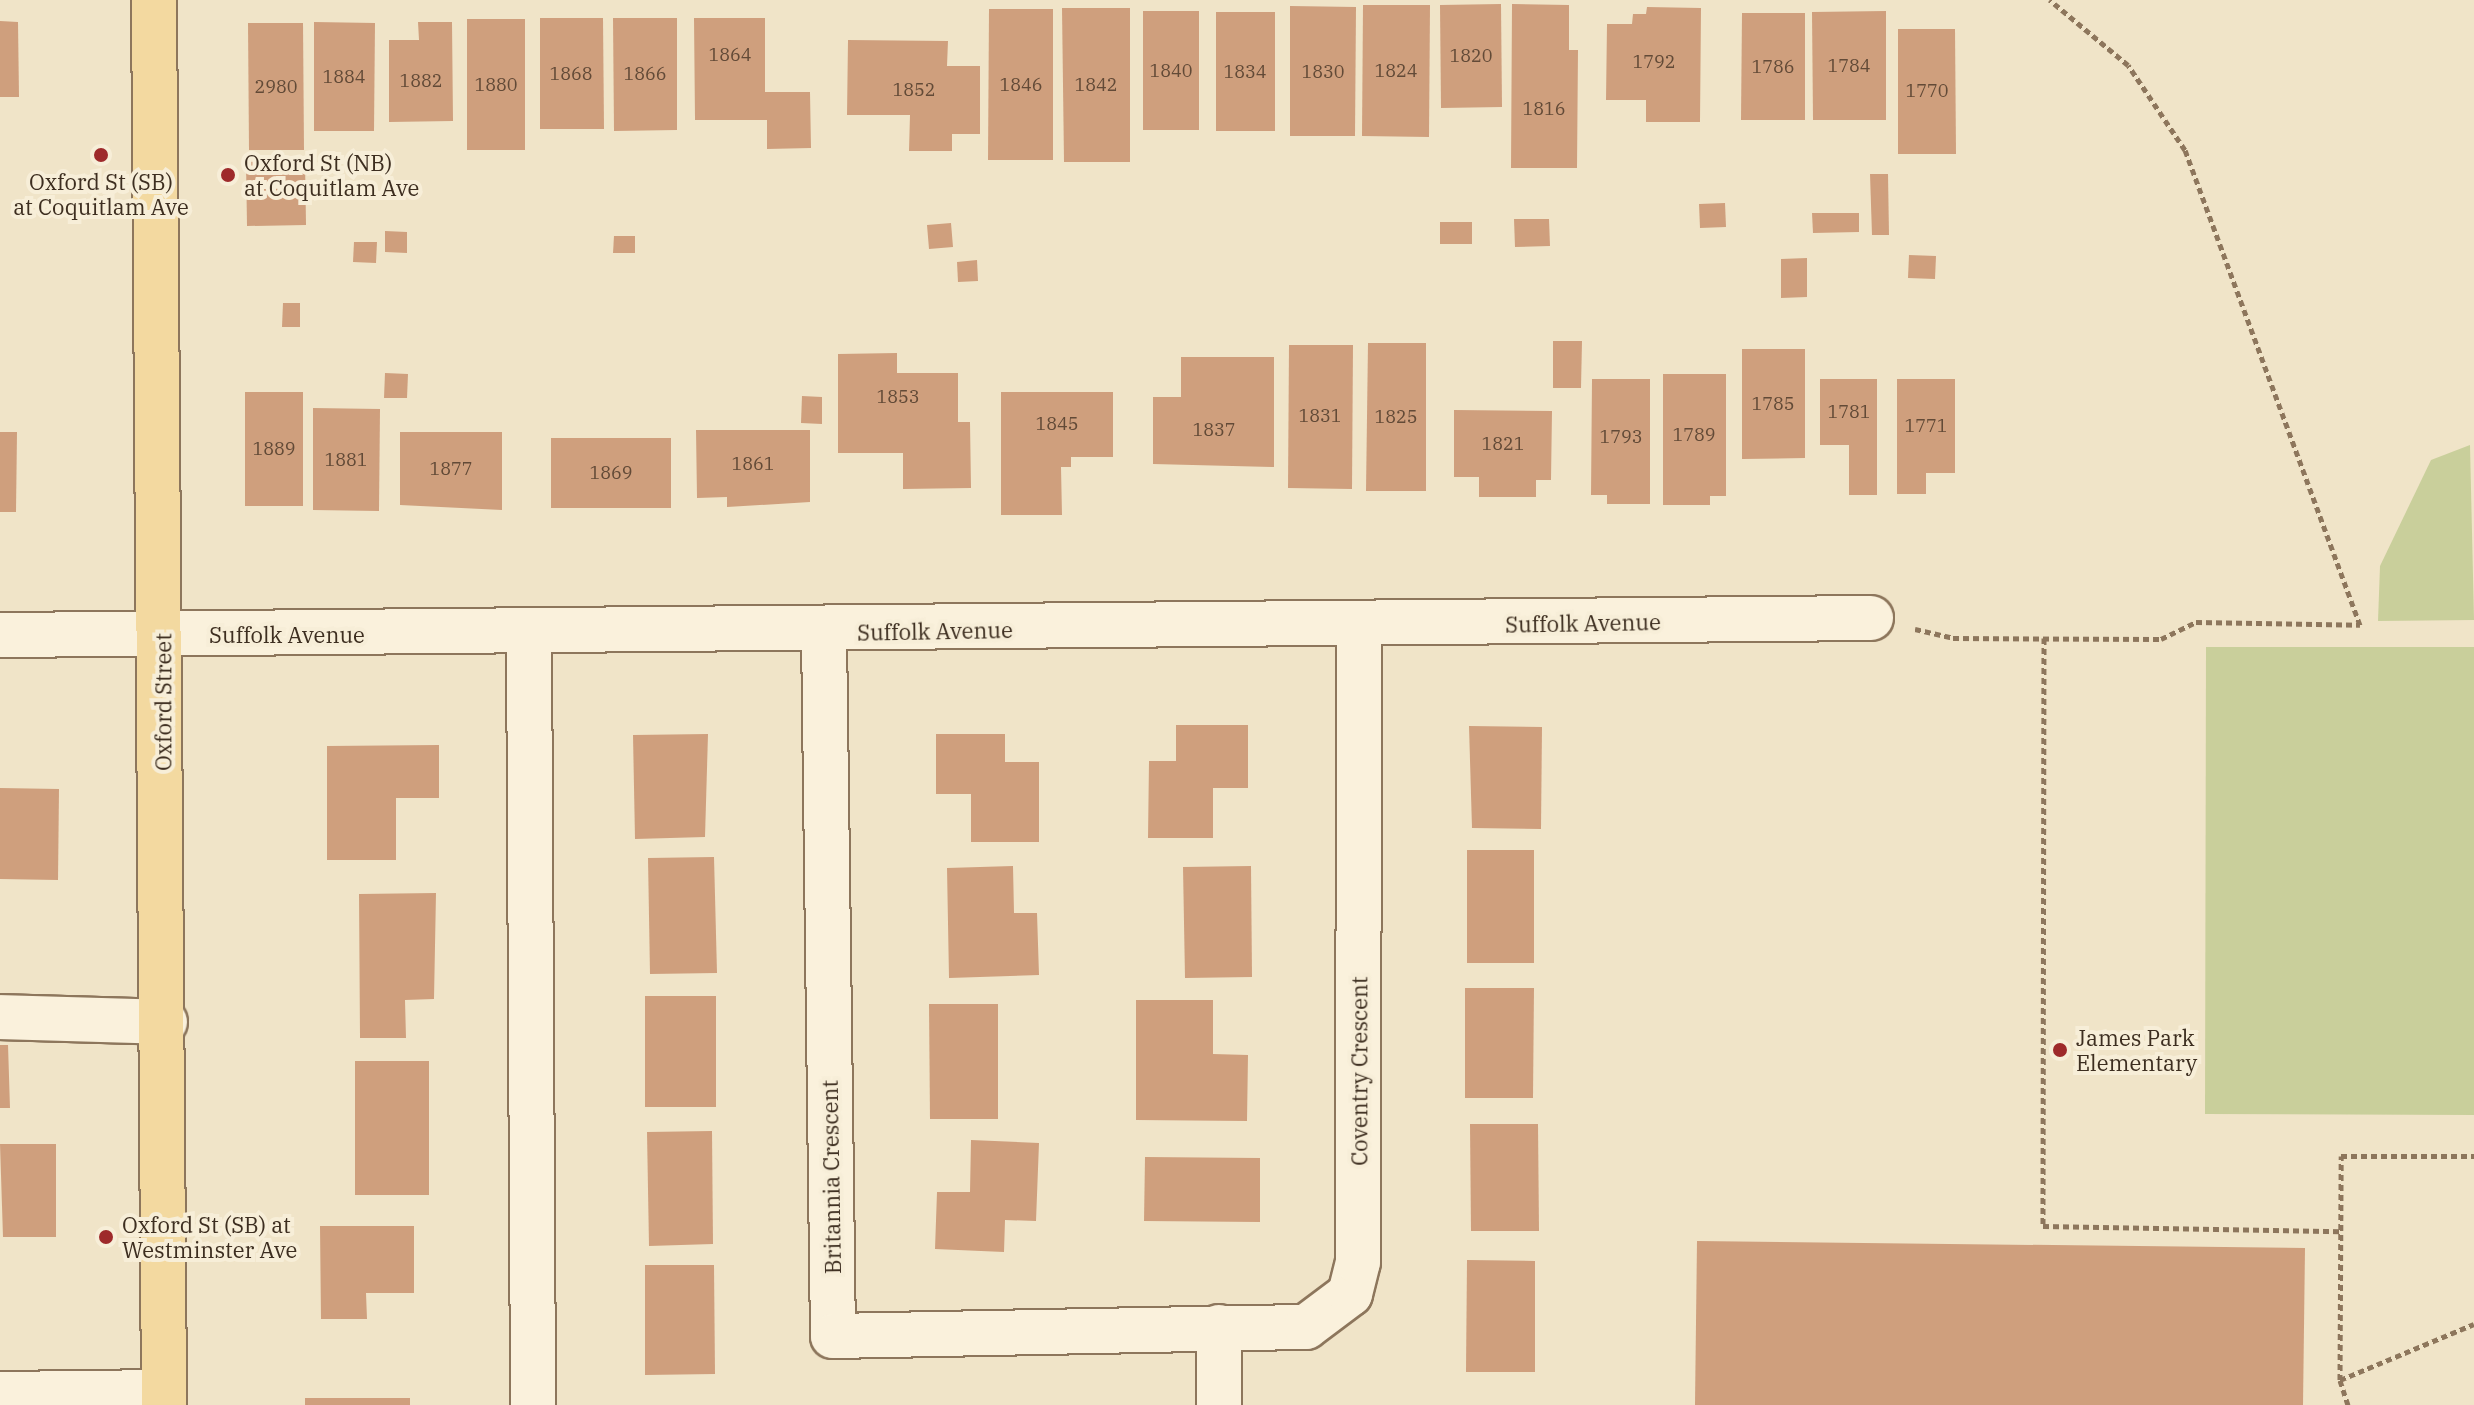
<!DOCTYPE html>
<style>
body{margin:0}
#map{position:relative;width:2474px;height:1405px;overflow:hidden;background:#f0e4c8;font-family:"IBM Plex Serif",serif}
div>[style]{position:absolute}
.green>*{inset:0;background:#c9cf9b}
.building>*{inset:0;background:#cf9f7d}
.path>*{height:5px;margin-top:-2.5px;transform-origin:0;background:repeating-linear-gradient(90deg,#8d765c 0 6px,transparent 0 10px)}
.roads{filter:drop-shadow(2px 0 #8d765c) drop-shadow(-2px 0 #8d765c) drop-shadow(0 2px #8d765c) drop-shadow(0 -2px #8d765c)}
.minor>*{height:44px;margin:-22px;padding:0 22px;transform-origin:22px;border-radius:22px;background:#faf1dc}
.major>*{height:44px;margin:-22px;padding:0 22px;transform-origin:22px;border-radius:22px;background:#f3d9a0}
.dots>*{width:22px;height:22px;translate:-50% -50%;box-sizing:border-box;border:4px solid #f7eed8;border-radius:50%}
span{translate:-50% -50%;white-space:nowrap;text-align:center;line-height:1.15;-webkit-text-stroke:8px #f7eed8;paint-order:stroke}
.number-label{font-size:18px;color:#624a37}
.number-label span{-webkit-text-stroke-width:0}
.poi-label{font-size:22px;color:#3d2e20}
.left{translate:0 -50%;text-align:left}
.street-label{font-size:22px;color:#3d2e20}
</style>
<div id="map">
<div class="green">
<div style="clip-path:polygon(2470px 445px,2474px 620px,2378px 621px,2380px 566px,2431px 460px)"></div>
<div style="clip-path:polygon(2206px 647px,2474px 647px,2474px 1115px,2205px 1114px)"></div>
</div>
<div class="building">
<div style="clip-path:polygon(1501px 4px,1502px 107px,1441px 108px,1440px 5px)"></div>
<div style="clip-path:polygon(1512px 4px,1569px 5px,1569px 50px,1578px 50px,1577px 168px,1511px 168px)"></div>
<div style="clip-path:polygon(1363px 5px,1430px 5px,1429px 137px,1362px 136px)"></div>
<div style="clip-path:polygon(1290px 6px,1356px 7px,1355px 136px,1290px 136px)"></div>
<div style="clip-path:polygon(1647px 7px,1701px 8px,1700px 122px,1646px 122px,1646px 100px,1606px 100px,1607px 24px,1632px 24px,1633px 14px,1646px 14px)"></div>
<div style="clip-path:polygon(1062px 8px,1130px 8px,1130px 162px,1064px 162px)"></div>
<div style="clip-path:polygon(989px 9px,1053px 9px,1053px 160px,988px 160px)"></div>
<div style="clip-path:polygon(1143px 11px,1199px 11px,1199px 130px,1143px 130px)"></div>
<div style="clip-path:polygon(1886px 11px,1886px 120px,1813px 120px,1812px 12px)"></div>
<div style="clip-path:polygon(1216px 12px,1275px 12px,1275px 131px,1216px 131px)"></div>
<div style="clip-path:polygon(1742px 13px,1805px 13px,1805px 120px,1741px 120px)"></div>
<div style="clip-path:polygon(540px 18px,603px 18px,604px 129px,540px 129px)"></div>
<div style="clip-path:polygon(613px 18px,677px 18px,677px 130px,614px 131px)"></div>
<div style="clip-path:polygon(694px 18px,765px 18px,765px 92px,810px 92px,811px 148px,767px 149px,767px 120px,695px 120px)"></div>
<div style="clip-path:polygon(467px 19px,525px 19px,525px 150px,467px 150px)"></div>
<div style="clip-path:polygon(0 21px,18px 22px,19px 97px,0 97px)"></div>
<div style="clip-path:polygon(314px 22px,375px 23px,374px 131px,314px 131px)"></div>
<div style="clip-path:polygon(418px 22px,452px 22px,453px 121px,389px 122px,389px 40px,419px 40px)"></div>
<div style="clip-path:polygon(248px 23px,303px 23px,304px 150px,249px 150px)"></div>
<div style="clip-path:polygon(1898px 29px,1955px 29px,1956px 154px,1898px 154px)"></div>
<div style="clip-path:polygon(848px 40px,948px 41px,947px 66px,980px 66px,980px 134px,952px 134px,952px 151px,909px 151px,910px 115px,847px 115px)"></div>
<div style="clip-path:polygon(305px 161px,306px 225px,247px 226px,246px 162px)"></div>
<div style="clip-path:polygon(1870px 174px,1888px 174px,1889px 235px,1872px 235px)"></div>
<div style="clip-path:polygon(1725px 203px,1726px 227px,1700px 228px,1699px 204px)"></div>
<div style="clip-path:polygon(1812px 213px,1859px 213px,1859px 232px,1813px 233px)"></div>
<div style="clip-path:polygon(1514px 219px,1549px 219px,1550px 246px,1515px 247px)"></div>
<div style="clip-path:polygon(1440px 222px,1472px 222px,1472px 244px,1440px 244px)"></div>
<div style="clip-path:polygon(951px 223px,953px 247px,929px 249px,927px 225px)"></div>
<div style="clip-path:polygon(385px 231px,407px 232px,407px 253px,385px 252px)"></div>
<div style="clip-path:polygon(614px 236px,635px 236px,635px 253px,613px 253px)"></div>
<div style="clip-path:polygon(354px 242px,377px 242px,376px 263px,353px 262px)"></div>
<div style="clip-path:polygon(1909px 255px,1936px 256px,1935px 279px,1908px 278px)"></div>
<div style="clip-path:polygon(1807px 258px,1807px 297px,1781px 298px,1781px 259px)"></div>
<div style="clip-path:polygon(977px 260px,978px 281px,958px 282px,957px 262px)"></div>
<div style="clip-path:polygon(283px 303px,300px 303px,300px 327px,282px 327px)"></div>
<div style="clip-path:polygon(1553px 341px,1582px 341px,1581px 388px,1553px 388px)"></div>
<div style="clip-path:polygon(1368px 343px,1426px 343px,1426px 491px,1366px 491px)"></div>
<div style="clip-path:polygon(1289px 345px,1353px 345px,1352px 489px,1288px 488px)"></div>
<div style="clip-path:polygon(1742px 349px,1805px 349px,1805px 458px,1742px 459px)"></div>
<div style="clip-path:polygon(897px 353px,897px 373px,958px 373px,958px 422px,970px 422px,971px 488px,903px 489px,903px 453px,838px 453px,838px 354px)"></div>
<div style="clip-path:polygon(1181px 357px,1274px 357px,1274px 467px,1153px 464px,1153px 397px,1181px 397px)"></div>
<div style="clip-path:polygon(385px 373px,408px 374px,407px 398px,384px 398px)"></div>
<div style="clip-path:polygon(1663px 374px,1726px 374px,1726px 496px,1710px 496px,1710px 505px,1663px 505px)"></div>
<div style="clip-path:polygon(1592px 379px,1650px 379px,1650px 504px,1607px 504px,1607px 495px,1591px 495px)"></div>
<div style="clip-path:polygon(1820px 379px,1877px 379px,1877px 495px,1849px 495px,1849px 445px,1820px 445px)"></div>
<div style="clip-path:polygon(1897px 379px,1955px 379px,1955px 473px,1926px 473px,1926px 494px,1897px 494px)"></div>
<div style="clip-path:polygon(245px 392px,303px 392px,303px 506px,245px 506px)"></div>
<div style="clip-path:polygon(1001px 392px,1113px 392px,1113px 457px,1071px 457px,1071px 467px,1061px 467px,1062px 515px,1001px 515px)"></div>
<div style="clip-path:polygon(802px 396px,822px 397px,822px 424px,801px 423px)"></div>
<div style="clip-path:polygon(313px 408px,380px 409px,379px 511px,313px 510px)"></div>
<div style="clip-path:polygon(1454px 410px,1552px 411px,1551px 480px,1536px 480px,1536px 497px,1479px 497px,1479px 477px,1454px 477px)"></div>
<div style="clip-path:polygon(696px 430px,810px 430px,810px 502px,727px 507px,727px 497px,697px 498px)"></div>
<div style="clip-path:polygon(0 432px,17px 432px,16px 512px,0 512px)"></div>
<div style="clip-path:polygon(400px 432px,502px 432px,502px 510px,400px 505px)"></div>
<div style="clip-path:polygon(551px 438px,671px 438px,671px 508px,551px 508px)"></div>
<div style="clip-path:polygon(1176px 725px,1248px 725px,1248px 788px,1213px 788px,1213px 838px,1148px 838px,1149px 761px,1176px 761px)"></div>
<div style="clip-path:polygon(1469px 726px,1542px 727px,1541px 829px,1472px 828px)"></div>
<div style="clip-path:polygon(708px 734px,705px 837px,635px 839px,633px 735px)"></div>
<div style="clip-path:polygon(936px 734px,1005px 734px,1005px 762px,1039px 762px,1039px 842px,971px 842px,971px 794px,936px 794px)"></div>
<div style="clip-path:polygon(439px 745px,439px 798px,396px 798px,396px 860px,327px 860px,327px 746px)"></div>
<div style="clip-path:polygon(0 788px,59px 789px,58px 880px,0 879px)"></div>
<div style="clip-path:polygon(1467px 850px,1534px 850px,1534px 963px,1467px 963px)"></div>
<div style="clip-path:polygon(714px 857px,717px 973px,650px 974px,648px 858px)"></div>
<div style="clip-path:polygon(1013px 866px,1014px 913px,1037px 913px,1039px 975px,949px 978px,947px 868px)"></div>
<div style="clip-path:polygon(1251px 866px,1252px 977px,1185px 978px,1183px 867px)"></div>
<div style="clip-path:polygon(436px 893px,434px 999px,405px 1000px,406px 1038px,360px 1038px,359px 894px)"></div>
<div style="clip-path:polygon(1465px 988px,1534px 988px,1533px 1098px,1465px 1098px)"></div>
<div style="clip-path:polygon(645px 996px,716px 996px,716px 1107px,645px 1107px)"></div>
<div style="clip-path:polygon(1136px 1000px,1213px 1000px,1213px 1054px,1248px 1055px,1247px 1121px,1136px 1120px)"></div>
<div style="clip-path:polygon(929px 1004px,998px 1004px,998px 1119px,930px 1119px)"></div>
<div style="clip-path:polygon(0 1045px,8px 1045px,10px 1108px,0 1108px)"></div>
<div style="clip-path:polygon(355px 1061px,429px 1061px,429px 1195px,355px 1195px)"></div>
<div style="clip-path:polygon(1470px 1124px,1538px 1124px,1539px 1231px,1471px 1231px)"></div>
<div style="clip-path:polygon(712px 1131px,713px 1244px,649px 1246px,647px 1132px)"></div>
<div style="clip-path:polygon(971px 1140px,1039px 1143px,1036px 1221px,1005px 1220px,1004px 1252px,935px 1249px,937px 1192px,970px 1192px)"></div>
<div style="clip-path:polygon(0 1144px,56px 1144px,56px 1237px,3px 1237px)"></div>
<div style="clip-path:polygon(1145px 1157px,1260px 1158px,1260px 1222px,1144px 1221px)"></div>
<div style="clip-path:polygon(320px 1226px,414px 1226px,414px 1293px,366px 1293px,367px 1319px,321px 1319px)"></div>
<div style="clip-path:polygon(1697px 1241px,2305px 1248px,2303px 1405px,1695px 1405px)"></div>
<div style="clip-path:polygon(1467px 1260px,1535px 1261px,1535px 1372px,1466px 1372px)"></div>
<div style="clip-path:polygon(645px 1265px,714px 1265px,715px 1374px,645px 1375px)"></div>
<div style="clip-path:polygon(305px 1398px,410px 1398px,410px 1405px,305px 1405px)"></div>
</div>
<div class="path">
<div style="left:1915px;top:629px;width:39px;rotate:13deg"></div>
<div style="left:1953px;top:638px;width:208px;rotate:0.3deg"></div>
<div style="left:2161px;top:639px;width:39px;rotate:-26deg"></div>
<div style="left:2196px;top:622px;width:164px;rotate:1deg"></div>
<div style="left:2360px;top:625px;width:506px;rotate:-110.22deg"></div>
<div style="left:2185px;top:150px;width:102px;rotate:-123.8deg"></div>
<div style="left:2128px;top:65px;width:102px;rotate:-140.2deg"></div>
<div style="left:2044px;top:638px;width:588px;rotate:90.1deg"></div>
<div style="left:2043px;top:1226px;width:297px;rotate:1deg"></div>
<div style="left:2340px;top:1380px;width:145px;rotate:-22.7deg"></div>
<div style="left:2348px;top:1405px;width:26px;rotate:-108deg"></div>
<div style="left:2340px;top:1380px;width:224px;rotate:-89.7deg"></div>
<div style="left:2341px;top:1156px;width:133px"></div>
</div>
<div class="roads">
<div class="minor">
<div style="left:824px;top:632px;width:704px;rotate:89.27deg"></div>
<div style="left:833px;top:1336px;width:473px;rotate:-1.1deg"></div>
<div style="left:1306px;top:1327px;width:55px;rotate:-36.9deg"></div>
<div style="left:1350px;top:1294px;width:33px;rotate:-76deg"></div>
<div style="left:1358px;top:1262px;width:635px;rotate:-89.91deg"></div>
<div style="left:529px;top:633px;width:772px;rotate:89.7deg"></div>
<div style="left:0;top:635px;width:1871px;rotate:-0.52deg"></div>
<div style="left:0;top:1017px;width:165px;rotate:1.7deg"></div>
<div style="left:0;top:1394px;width:164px;rotate:-0.7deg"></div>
<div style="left:1219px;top:1405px;width:78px;rotate:-90deg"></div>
</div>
<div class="major">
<div style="left:154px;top:0;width:1405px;rotate:89.59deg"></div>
</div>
</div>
<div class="dots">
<div style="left:101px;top:155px;background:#9e2a2b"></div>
<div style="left:228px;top:175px;background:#9e2a2b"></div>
<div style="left:2060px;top:1050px;background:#9e2a2b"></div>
<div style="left:106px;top:1237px;background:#9e2a2b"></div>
</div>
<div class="number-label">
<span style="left:730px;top:55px">1864</span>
<span style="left:1471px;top:56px">1820</span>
<span style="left:1654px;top:62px">1792</span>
<span style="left:1849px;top:66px">1784</span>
<span style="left:1773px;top:67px">1786</span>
<span style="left:1171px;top:71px">1840</span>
<span style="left:1396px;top:71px">1824</span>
<span style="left:1245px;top:72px">1834</span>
<span style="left:1323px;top:72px">1830</span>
<span style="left:571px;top:74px">1868</span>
<span style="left:645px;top:74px">1866</span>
<span style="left:344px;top:77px">1884</span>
<span style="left:421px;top:81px">1882</span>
<span style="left:496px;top:85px">1880</span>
<span style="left:1021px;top:85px">1846</span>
<span style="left:1096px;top:85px">1842</span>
<span style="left:276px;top:87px">2980</span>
<span style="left:914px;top:90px">1852</span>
<span style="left:1927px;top:91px">1770</span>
<span style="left:1544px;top:109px">1816</span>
<span style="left:898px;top:397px">1853</span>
<span style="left:1773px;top:404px">1785</span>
<span style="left:1849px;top:412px">1781</span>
<span style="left:1320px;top:416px">1831</span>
<span style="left:1396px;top:417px">1825</span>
<span style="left:1057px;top:424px">1845</span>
<span style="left:1926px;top:426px">1771</span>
<span style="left:1214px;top:430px">1837</span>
<span style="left:1694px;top:435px">1789</span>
<span style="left:1621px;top:437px">1793</span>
<span style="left:1503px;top:444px">1821</span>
<span style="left:274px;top:449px">1889</span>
<span style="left:346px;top:460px">1881</span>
<span style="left:753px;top:464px">1861</span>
<span style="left:451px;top:469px">1877</span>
<span style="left:611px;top:473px">1869</span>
</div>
<div class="poi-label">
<span class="left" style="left:244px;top:175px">Oxford St (NB)<br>at Coquitlam Ave</span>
<span style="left:101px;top:194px">Oxford St (SB)<br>at Coquitlam Ave</span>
<span class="left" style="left:2076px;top:1050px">James Park<br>Elementary</span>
<span class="left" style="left:122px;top:1237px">Oxford St (SB) at<br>Westminster Ave</span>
</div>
<div class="street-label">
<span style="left:1583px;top:623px;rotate:-1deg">Suffolk Avenue</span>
<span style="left:935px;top:631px;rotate:-1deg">Suffolk Avenue</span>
<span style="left:287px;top:635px">Suffolk Avenue</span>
<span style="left:163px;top:702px;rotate:-90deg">Oxford Street</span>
<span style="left:1359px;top:1071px;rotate:-90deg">Coventry Crescent</span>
<span style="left:831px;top:1177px;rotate:-91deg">Britannia Crescent</span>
</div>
</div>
